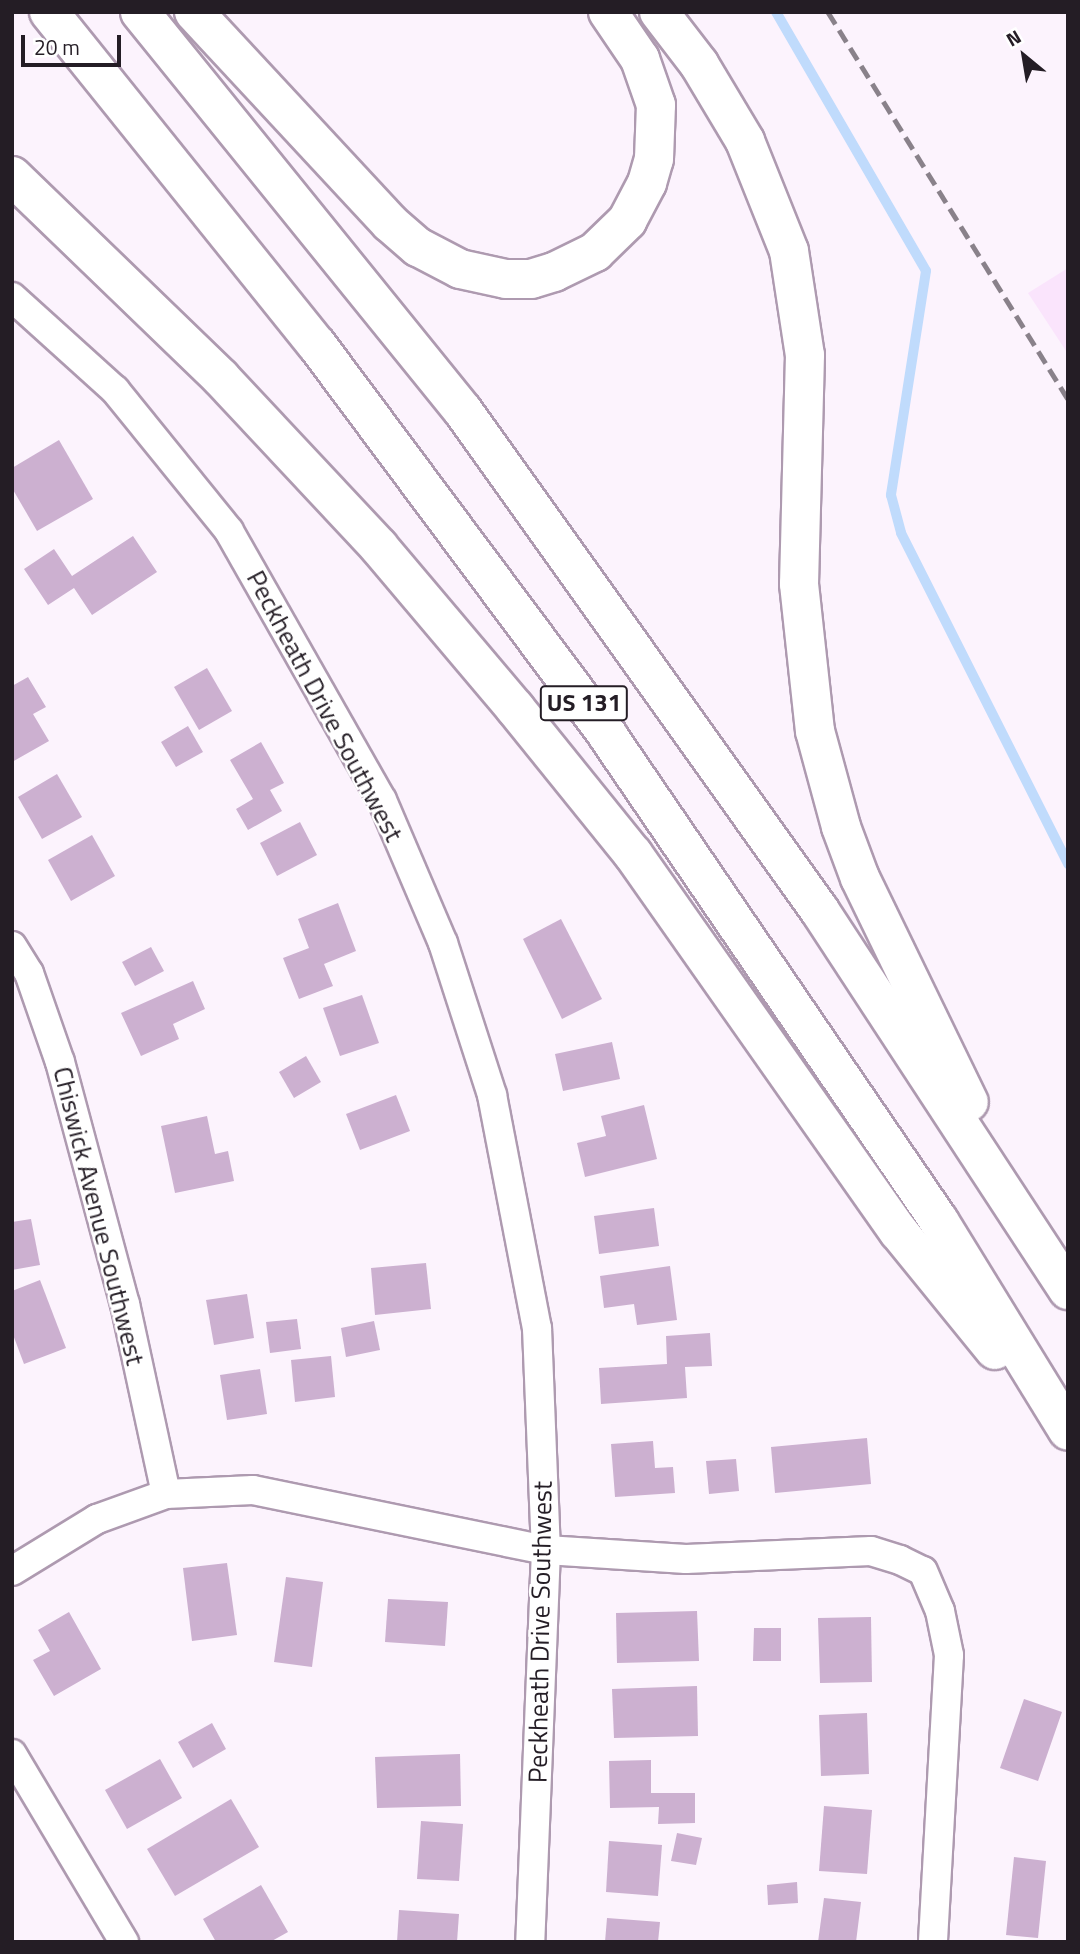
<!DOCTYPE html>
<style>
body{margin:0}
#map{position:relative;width:1080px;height:1954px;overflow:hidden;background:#fcf3fd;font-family:"Titillium Web",sans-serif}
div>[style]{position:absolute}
.built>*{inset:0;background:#fae4fc}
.stream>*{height:10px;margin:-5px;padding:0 5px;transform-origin:5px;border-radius:5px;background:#c0dbfc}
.building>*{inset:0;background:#ccb0d0}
.roads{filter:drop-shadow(2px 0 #ae9ab0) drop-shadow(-2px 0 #ae9ab0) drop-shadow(0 2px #ae9ab0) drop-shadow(0 -2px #ae9ab0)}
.minor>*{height:28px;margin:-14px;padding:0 14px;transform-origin:14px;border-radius:14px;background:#fff}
.motorway>*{height:38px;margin:-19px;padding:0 19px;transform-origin:19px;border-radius:19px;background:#fff}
.rail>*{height:5px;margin-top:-2.5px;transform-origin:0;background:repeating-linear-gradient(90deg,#89818a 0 14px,transparent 0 21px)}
span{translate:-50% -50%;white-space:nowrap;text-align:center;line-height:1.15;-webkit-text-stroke:5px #fff;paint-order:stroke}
.shield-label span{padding:2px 5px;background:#fff;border:2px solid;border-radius:5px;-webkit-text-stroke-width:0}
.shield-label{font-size:24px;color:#241d25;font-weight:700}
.street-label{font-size:26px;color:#241d25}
.frame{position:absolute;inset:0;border:14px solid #241d25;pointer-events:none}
.north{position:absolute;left:989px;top:21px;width:70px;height:70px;-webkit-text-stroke:5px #fff;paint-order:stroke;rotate:330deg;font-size:19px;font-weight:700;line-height:28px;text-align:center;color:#241d25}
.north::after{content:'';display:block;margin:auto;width:24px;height:32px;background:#241d25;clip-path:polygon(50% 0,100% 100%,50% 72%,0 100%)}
.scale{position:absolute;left:21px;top:35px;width:100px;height:32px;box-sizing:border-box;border:4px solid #241d25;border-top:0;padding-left:9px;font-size:21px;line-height:24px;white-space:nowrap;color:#241d25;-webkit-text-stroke:5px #fff;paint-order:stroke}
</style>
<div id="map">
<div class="built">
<div style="clip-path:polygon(1068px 268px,1068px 354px,1028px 293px)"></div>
</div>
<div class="stream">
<div style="left:776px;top:12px;width:299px;rotate:59.9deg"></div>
<div style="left:926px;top:271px;width:227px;rotate:98.9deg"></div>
<div style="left:891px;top:495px;width:39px;rotate:75deg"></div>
<div style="left:901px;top:533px;width:371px;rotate:63.2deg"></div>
</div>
<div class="building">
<div style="clip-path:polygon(59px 440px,93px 499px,37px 531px,12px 488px,12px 468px)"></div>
<div style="clip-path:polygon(133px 536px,157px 572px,92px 615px,74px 588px,48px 605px,24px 569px,54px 549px,72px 576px)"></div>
<div style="clip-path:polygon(207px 668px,232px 711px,199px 730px,174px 687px)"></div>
<div style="clip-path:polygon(28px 677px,46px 707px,33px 714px,49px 741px,12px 762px,12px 686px)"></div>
<div style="clip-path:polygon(188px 726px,203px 752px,176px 767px,161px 742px)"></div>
<div style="clip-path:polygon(261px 742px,284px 783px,270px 790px,282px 811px,248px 830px,236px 809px,253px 799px,230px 760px)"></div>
<div style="clip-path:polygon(57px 774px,82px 817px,42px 839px,18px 797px)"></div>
<div style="clip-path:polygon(300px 822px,317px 855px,277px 876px,260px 843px)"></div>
<div style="clip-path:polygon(92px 835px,115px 876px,71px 901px,48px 860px)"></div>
<div style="clip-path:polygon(338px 903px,356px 951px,324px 964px,333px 986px,299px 999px,283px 958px,309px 948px,298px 919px)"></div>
<div style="clip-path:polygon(561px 919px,602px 999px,562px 1019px,523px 939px)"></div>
<div style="clip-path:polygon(151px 947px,164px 971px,135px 986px,122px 962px)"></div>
<div style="clip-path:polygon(193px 981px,205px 1009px,173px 1024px,179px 1039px,141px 1056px,121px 1013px)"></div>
<div style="clip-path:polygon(362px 995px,379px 1043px,340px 1056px,323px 1008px)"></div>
<div style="clip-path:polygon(612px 1042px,620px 1079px,563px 1091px,555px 1054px)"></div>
<div style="clip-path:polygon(306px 1056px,321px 1082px,294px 1098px,279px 1072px)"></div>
<div style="clip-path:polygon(396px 1095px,410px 1131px,360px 1150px,346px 1114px)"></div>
<div style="clip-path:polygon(644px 1105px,657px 1159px,585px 1177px,577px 1143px,606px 1136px,601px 1116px)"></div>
<div style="clip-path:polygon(207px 1116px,215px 1154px,228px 1151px,234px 1181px,175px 1193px,161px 1126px)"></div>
<div style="clip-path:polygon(654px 1208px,659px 1246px,599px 1254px,594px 1216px)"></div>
<div style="clip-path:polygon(31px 1219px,40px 1265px,12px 1270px,12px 1222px)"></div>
<div style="clip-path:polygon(426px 1263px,431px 1309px,375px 1315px,371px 1268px)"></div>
<div style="clip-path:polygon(670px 1266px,677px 1320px,637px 1325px,634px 1304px,604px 1308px,600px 1276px)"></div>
<div style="clip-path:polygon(40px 1280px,66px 1348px,24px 1364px,12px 1332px,12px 1291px)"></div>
<div style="clip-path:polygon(247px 1294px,254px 1338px,214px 1345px,206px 1300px)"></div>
<div style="clip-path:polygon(297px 1319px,301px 1349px,270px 1353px,266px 1322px)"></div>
<div style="clip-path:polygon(374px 1321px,380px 1350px,346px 1357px,341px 1328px)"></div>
<div style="clip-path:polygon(710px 1333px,712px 1366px,685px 1367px,687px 1398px,601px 1404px,599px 1368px,667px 1364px,666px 1336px)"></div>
<div style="clip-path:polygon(331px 1356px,335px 1397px,295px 1402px,291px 1360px)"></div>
<div style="clip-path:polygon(260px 1369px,267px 1414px,227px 1420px,220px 1375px)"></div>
<div style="clip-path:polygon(867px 1438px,871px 1484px,775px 1493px,771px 1447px)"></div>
<div style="clip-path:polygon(653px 1441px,655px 1468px,673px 1467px,675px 1493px,615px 1497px,611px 1444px)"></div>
<div style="clip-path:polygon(736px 1459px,739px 1491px,709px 1494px,706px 1461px)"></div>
<div style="clip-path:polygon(227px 1563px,237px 1635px,192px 1641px,183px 1568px)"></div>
<div style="clip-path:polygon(286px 1577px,323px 1582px,312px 1667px,274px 1662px)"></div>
<div style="clip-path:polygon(388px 1599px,448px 1602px,445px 1646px,385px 1642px)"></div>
<div style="clip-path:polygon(697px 1611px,699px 1661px,617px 1663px,616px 1613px)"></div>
<div style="clip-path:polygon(69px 1612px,101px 1669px,54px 1696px,33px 1660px,50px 1651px,38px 1630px)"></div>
<div style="clip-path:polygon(871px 1617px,872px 1682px,820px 1683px,818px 1618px)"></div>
<div style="clip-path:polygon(754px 1628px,781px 1628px,781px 1661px,753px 1661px)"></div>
<div style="clip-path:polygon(697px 1686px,698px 1736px,614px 1738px,612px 1689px)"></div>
<div style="clip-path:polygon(1024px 1699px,1062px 1712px,1038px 1781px,1000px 1768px)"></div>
<div style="clip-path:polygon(867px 1713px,869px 1774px,821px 1776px,819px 1715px)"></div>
<div style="clip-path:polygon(212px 1723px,226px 1749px,193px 1768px,178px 1742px)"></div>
<div style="clip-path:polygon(460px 1754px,461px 1806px,377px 1808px,375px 1757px)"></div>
<div style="clip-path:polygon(160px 1759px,182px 1798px,127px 1829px,105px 1790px)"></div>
<div style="clip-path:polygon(651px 1760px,651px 1793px,695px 1793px,695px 1823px,658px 1824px,659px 1807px,610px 1808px,609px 1761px)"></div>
<div style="clip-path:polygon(231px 1799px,259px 1847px,175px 1896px,147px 1849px)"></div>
<div style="clip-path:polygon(824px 1806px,872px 1810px,867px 1874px,819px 1871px)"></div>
<div style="clip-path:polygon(421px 1821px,463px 1824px,459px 1881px,417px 1879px)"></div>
<div style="clip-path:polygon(677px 1833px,702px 1838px,696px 1865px,671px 1861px)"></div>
<div style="clip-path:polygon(609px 1841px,662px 1845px,658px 1896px,606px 1892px)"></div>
<div style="clip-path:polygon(1014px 1857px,1046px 1861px,1038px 1938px,1006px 1935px)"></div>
<div style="clip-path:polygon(797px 1882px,798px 1903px,768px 1905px,767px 1885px)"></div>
<div style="clip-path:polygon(261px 1885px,288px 1932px,270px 1942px,216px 1942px,203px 1919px)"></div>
<div style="clip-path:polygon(824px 1898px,861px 1902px,856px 1942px,818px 1942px)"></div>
<div style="clip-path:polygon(399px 1910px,459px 1914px,457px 1942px,397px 1942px)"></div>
<div style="clip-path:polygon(607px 1918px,660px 1922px,658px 1942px,605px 1942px)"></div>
</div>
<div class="roads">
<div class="minor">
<div style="left:12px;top:297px;width:139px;rotate:42.1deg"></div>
<div style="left:115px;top:390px;width:181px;rotate:51deg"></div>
<div style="left:229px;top:531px;width:309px;rotate:60.4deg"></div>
<div style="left:382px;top:800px;width:155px;rotate:66.9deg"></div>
<div style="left:443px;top:943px;width:160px;rotate:72.1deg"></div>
<div style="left:492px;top:1095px;width:237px;rotate:79.1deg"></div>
<div style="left:537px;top:1328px;width:222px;rotate:87.7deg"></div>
<div style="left:546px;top:1550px;width:392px;rotate:92.3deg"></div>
<div style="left:12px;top:946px;width:32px;rotate:58deg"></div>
<div style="left:29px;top:973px;width:94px;rotate:70.8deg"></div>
<div style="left:60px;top:1062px;width:251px;rotate:75deg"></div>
<div style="left:125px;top:1304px;width:194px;rotate:77.8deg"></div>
<div style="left:12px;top:1571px;width:100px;rotate:-31.5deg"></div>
<div style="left:97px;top:1519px;width:73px;rotate:-19.9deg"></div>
<div style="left:166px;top:1494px;width:87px;rotate:-2.6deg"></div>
<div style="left:253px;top:1490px;width:299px;rotate:11.6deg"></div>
<div style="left:546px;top:1550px;width:140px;rotate:3.7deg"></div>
<div style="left:686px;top:1559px;width:185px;rotate:-2.5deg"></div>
<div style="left:871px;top:1551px;width:30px;rotate:17deg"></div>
<div style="left:900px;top:1560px;width:25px;rotate:26deg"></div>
<div style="left:923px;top:1571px;width:43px;rotate:67deg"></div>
<div style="left:940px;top:1611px;width:45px;rotate:78.4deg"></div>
<div style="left:949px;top:1655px;width:287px;rotate:93.2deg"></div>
<div style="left:12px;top:1754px;width:219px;rotate:59.2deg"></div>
</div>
<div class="motorway">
<div style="left:49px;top:12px;width:427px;rotate:51.2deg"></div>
<div style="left:317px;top:345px;width:487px;rotate:53.3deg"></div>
<div style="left:608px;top:736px;width:587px;rotate:55.69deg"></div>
<div style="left:939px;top:1221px;width:246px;rotate:58.4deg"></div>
<div style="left:140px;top:12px;width:513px;rotate:51.01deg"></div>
<div style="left:463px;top:411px;width:614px;rotate:54.47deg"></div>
<div style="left:820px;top:911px;width:453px;rotate:56.8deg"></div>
<div style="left:194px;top:12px;width:288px;rotate:47.1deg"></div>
<div style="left:390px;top:223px;width:37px;rotate:41deg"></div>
<div style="left:418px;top:247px;width:47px;rotate:27.6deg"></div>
<div style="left:460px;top:269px;width:47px;rotate:12.3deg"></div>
<div style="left:506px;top:279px;width:25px"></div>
<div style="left:531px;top:279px;width:24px;rotate:-17deg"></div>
<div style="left:554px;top:272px;width:46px;rotate:-26deg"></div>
<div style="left:595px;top:252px;width:45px;rotate:-44.1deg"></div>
<div style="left:627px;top:221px;width:43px;rotate:-62.2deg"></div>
<div style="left:647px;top:183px;width:25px;rotate:-74deg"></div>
<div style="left:654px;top:159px;width:54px;rotate:-87.9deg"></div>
<div style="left:656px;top:105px;width:49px;rotate:-109.2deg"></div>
<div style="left:640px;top:59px;width:57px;rotate:-124.2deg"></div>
<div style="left:659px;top:12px;width:66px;rotate:52.4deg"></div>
<div style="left:699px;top:64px;width:90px;rotate:59.1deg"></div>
<div style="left:745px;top:141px;width:118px;rotate:68.2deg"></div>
<div style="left:789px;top:251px;width:105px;rotate:81.3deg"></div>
<div style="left:805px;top:355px;width:229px;rotate:91.5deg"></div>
<div style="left:799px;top:584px;width:148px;rotate:83.8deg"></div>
<div style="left:815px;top:731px;width:99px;rotate:74.8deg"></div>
<div style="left:841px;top:827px;width:54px;rotate:69.6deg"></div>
<div style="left:860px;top:878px;width:249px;rotate:64.1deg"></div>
<div style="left:12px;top:176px;width:291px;rotate:44deg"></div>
<div style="left:221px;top:378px;width:231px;rotate:46.9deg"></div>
<div style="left:379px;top:547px;width:211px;rotate:49.8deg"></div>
<div style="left:515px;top:708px;width:188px;rotate:51.1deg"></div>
<div style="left:633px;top:854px;width:462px;rotate:54.9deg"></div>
<div style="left:899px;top:1232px;width:152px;rotate:50.9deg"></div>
</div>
</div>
<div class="rail">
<div style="left:828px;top:12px;width:455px;rotate:58.2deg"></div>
</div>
<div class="shield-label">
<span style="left:584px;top:703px">US 131</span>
</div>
<div class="street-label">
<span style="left:325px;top:706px;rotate:62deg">Peckheath Drive Southwest</span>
<span style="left:99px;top:1216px;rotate:76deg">Chiswick Avenue Southwest</span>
<span style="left:540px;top:1632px;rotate:-89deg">Peckheath Drive Southwest</span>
</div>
<div class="frame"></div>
<div class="north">N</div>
<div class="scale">20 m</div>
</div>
